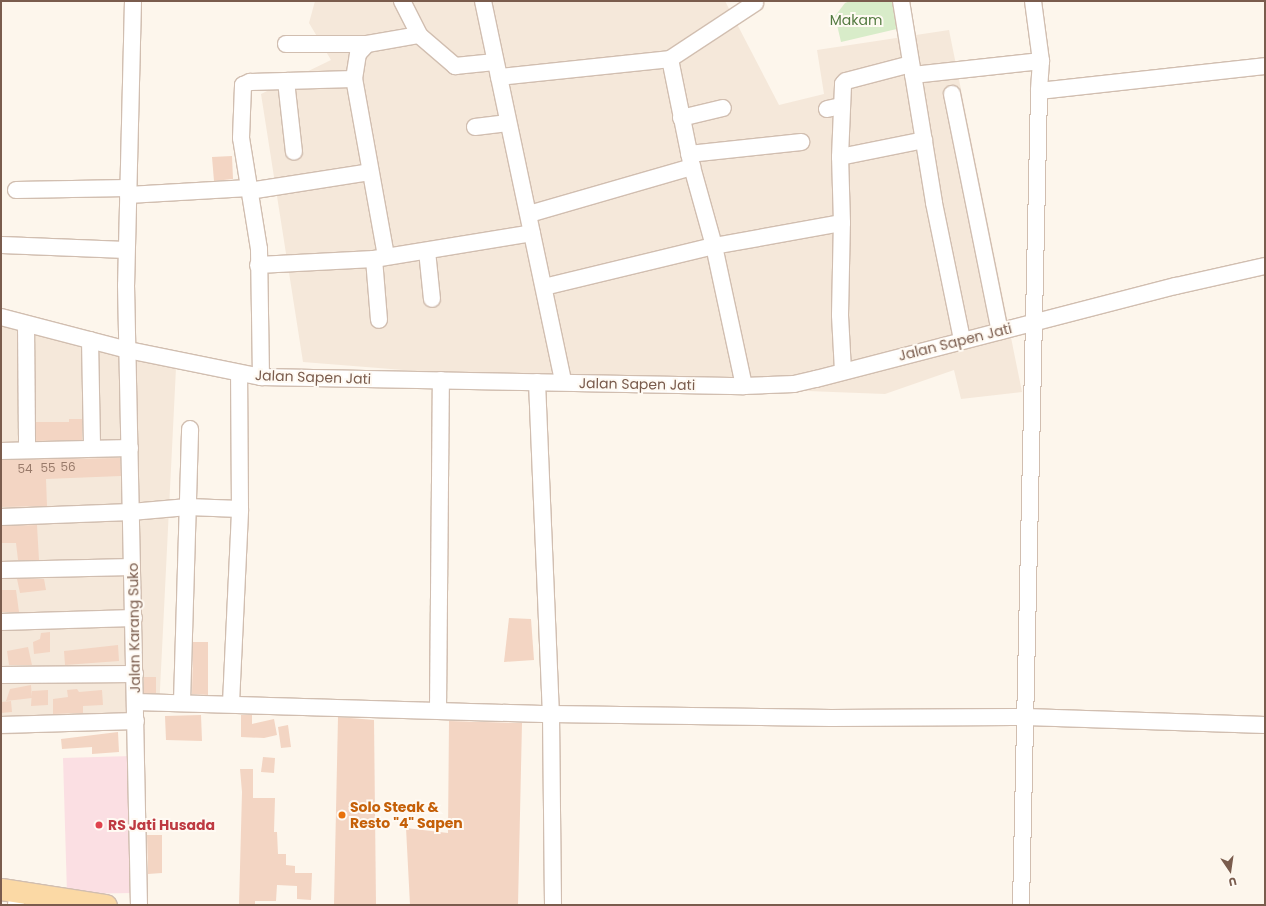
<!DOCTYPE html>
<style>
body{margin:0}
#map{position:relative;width:1266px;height:906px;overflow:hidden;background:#fdf6ec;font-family:Poppins,sans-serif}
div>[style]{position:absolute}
.residential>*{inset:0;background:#f5e8da}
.medical>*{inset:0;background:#fbdfe3}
.green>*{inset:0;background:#d8ecc9}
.building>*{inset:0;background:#f3d5c3}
.roads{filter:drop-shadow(1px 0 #d1beb0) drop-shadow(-1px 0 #d1beb0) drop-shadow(0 1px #d1beb0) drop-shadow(0 -1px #d1beb0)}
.minor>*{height:16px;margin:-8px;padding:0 8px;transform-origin:8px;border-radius:8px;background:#fff}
.major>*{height:21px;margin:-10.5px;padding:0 10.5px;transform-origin:10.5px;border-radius:10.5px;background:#fbd9a5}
.dots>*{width:11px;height:11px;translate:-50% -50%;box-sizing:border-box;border:2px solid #fffaf3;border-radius:50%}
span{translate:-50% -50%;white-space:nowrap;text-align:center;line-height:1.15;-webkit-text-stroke:4px #fffaf3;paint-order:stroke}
.number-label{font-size:12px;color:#987a6a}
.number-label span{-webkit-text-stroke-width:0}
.park-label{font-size:14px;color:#537a41}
.street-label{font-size:14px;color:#7a5c4d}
.food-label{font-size:14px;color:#c56008;font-weight:700}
.left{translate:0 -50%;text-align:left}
.health-label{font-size:14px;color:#be3a42;font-weight:700}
.frame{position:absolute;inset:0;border:2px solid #7a5c4d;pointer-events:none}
.north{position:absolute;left:1210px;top:850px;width:40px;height:40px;-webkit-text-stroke:3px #fffaf3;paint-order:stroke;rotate:167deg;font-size:11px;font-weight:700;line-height:16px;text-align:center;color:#7a5c4d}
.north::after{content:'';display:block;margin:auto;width:14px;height:18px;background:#7a5c4d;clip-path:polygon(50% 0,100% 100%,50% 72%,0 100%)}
</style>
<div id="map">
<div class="residential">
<div style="clip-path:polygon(315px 1px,725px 1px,779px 105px,824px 94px,817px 50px,949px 30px,1022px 392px,961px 399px,954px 370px,885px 394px,543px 381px,303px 362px,261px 94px,331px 60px,309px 23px)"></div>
<div style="clip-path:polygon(1px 319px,176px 368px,159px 710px,143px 712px,143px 727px,1px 735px)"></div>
</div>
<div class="medical">
<div style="clip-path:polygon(131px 756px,134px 893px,67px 894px,63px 758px)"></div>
</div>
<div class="green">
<div style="clip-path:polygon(850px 1px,897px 1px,901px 28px,841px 42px,835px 16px,845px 3px)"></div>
</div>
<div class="building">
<div style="clip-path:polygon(232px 156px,233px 179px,214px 181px,212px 157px)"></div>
<div style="clip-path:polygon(69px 419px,82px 419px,82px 440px,36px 441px,36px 422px,69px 422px)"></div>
<div style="clip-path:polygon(120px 458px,121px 476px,46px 479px,47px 506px,1px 507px,1px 460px)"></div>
<div style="clip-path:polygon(37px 525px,39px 560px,18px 560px,16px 543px,1px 543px,1px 526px)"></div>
<div style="clip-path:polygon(17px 579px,44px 579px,46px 590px,20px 593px)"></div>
<div style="clip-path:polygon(1px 590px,16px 590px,19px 612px,1px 612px)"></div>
<div style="clip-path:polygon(509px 618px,531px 619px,534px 660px,504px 662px)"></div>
<div style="clip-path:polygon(50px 632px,50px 652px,34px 654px,33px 642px,40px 639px,41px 633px)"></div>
<div style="clip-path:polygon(193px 642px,208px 642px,208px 695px,192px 694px)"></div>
<div style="clip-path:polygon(118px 645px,119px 661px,65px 665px,64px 651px)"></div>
<div style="clip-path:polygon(28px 647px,32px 665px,9px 665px,7px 651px)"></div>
<div style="clip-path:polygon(144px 677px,156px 677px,156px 693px,144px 693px)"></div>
<div style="clip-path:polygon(31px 685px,32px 698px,6px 701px,10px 689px)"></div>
<div style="clip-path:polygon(77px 689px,79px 692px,102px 690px,103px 705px,83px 706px,83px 713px,53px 714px,53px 699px,68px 697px,67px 690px)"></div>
<div style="clip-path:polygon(48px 690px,48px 705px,31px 706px,32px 691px)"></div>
<div style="clip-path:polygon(11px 701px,12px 712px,1px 713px,1px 702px)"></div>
<div style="clip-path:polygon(201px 715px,202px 741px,166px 740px,165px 716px)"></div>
<div style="clip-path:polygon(241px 715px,252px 715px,252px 724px,274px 719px,277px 735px,264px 738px,241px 737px)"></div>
<div style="clip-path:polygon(338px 717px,374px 720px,376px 905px,334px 905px)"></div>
<div style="clip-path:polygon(449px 721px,522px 723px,518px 905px,410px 905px,406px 828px,448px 833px)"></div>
<div style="clip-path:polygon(288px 725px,291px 747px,281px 748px,278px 727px)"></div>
<div style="clip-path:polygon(118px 732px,119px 752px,92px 754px,92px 747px,62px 749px,61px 739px)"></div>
<div style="clip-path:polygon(263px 757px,275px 758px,274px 773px,261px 772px)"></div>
<div style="clip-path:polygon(240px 769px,253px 769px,253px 798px,275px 798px,274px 832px,277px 832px,278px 854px,286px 854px,286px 865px,295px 866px,295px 873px,312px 873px,311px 900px,297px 899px,297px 886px,277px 885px,276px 901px,255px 901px,255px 905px,239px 905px,242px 792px)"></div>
<div style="clip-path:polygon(147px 835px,162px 835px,162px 873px,148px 874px)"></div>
</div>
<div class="roads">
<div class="minor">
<div style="left:133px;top:1px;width:284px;rotate:91.4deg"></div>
<div style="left:126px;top:285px;width:620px;rotate:88.8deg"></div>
<div style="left:402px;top:1px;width:38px;rotate:63deg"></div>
<div style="left:419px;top:35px;width:48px;rotate:40.7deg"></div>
<div style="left:455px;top:66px;width:40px;rotate:-5.7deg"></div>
<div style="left:483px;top:1px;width:389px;rotate:78.1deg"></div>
<div style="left:901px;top:1px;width:205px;rotate:80.7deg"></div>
<div style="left:934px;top:203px;width:140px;rotate:78.4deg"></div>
<div style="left:1033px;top:1px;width:61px;rotate:82.4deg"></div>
<div style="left:1041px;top:61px;width:30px;rotate:94deg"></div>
<div style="left:1039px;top:91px;width:227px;rotate:-6.3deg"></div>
<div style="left:286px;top:44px;width:81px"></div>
<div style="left:670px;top:59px;width:110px;rotate:78.5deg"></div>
<div style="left:692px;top:167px;width:82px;rotate:74.4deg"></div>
<div style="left:714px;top:246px;width:143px;rotate:77.9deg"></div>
<div style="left:913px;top:75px;width:129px;rotate:-6.2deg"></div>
<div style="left:499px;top:77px;width:172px;rotate:-6deg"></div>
<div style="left:670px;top:59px;width:102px;rotate:-33.4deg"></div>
<div style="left:286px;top:81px;width:71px;rotate:83.6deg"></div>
<div style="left:952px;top:94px;width:242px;rotate:78.6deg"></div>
<div style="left:827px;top:109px;width:14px;rotate:-12deg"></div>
<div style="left:681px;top:118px;width:43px;rotate:-13.4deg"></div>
<div style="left:475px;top:127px;width:31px;rotate:-7deg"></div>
<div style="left:689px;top:154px;width:113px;rotate:-6.1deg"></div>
<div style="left:840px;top:157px;width:86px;rotate:-11.4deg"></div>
<div style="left:16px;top:190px;width:112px;rotate:-1deg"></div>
<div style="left:249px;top:191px;width:122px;rotate:-8.9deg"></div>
<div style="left:128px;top:195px;width:121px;rotate:-3.3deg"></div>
<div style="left:529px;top:214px;width:170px;rotate:-16.1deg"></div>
<div style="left:2px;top:245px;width:124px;rotate:2.3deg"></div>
<div style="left:427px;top:251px;width:48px;rotate:84.1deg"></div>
<div style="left:386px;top:256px;width:180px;rotate:-100.2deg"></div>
<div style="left:354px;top:79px;width:25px;rotate:-81deg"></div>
<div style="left:358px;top:54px;width:13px;rotate:-48deg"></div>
<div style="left:367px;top:44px;width:53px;rotate:-9.8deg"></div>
<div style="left:374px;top:259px;width:61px;rotate:85.3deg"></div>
<div style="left:258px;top:265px;width:116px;rotate:-3deg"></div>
<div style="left:374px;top:259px;width:160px;rotate:-9.3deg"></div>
<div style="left:544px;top:287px;width:175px;rotate:-13.6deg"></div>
<div style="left:714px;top:246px;width:130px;rotate:-10.2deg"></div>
<div style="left:1px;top:317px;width:131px;rotate:14.6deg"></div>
<div style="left:128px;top:350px;width:136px;rotate:11.5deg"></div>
<div style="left:261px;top:377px;width:483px;rotate:1.1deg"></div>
<div style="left:744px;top:386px;width:50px;rotate:-2.3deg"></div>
<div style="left:794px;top:384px;width:23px;rotate:-13deg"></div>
<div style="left:816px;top:379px;width:372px;rotate:-14.5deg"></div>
<div style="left:1176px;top:286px;width:91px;rotate:-12.7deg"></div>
<div style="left:26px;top:324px;width:126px;rotate:89.5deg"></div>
<div style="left:90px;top:340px;width:108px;rotate:88.9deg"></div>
<div style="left:843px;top:371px;width:56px;rotate:-93.1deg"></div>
<div style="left:840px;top:315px;width:92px;rotate:-88.8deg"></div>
<div style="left:842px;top:223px;width:66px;rotate:-91.7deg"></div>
<div style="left:840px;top:157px;width:73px;rotate:-87.6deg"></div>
<div style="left:843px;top:84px;width:4px;rotate:-45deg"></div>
<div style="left:846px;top:81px;width:67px;rotate:-14.7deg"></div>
<div style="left:261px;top:377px;width:128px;rotate:-90.9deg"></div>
<div style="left:259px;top:249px;width:112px;rotate:-99.2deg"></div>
<div style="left:241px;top:138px;width:53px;rotate:-87.8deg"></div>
<div style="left:243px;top:85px;width:8px;rotate:-23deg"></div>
<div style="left:250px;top:82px;width:104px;rotate:-1.7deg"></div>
<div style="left:537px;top:382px;width:332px;rotate:87.6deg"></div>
<div style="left:551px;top:714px;width:191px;rotate:89.4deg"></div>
<div style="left:1px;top:451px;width:129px;rotate:-1.3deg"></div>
<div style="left:1px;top:517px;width:130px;rotate:-2.2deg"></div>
<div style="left:131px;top:512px;width:57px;rotate:-5deg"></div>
<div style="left:188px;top:507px;width:52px;rotate:2.2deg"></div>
<div style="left:1px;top:570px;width:131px;rotate:-1.3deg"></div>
<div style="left:1px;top:622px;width:133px;rotate:-1.7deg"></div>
<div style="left:1px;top:675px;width:134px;rotate:-0.4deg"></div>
<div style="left:136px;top:702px;width:415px;rotate:1.7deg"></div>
<div style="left:551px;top:714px;width:280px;rotate:0.8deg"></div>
<div style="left:831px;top:718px;width:195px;rotate:-0.3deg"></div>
<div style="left:1026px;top:717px;width:239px;rotate:1.9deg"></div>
<div style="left:182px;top:702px;width:273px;rotate:-88.3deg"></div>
<div style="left:231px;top:703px;width:194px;rotate:-87.3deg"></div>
<div style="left:240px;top:509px;width:135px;rotate:-90.4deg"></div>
<div style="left:438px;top:710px;width:330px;rotate:-89.5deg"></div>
<div style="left:1px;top:725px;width:135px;rotate:-1.7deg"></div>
<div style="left:16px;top:905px;width:1px;rotate:-90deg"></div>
<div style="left:1021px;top:905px;width:814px;rotate:-88.73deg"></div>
</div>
<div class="major">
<div style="left:1px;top:889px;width:106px;rotate:8.7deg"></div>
</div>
</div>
<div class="dots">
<div style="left:342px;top:815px;background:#e8710a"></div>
<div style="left:99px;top:825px;background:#e0444e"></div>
</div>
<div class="number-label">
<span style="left:68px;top:467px">56</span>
<span style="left:48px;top:468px">55</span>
<span style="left:25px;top:469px">54</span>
</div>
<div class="park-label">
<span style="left:856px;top:20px">Makam</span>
</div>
<div class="street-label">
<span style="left:955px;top:342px;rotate:-14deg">Jalan Sapen Jati</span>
<span style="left:313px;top:377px;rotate:2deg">Jalan Sapen Jati</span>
<span style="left:637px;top:384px;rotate:1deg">Jalan Sapen Jati</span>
<span style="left:134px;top:628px;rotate:-91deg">Jalan Karang Suko</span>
</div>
<div class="food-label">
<span class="left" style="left:350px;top:815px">Solo Steak &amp;<br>Resto "4" Sapen</span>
</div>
<div class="health-label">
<span class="left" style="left:108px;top:825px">RS Jati Husada</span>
</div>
<div class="frame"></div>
<div class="north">U</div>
</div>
